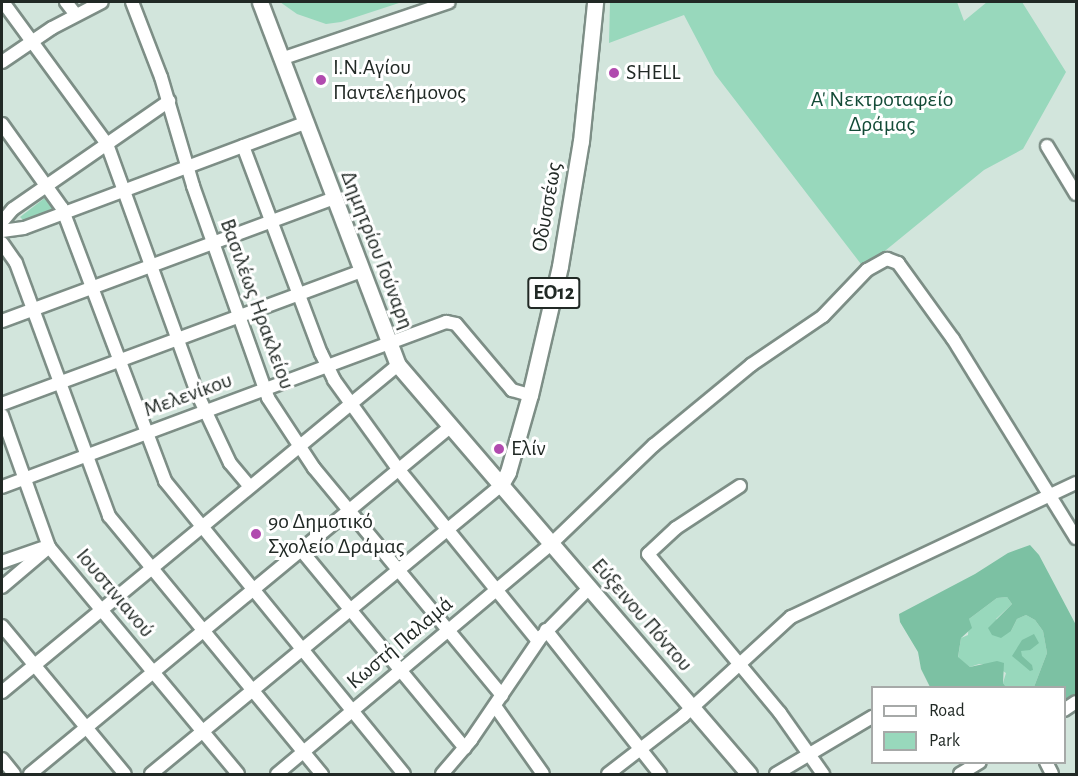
<!DOCTYPE html>
<meta charset="utf-8">
<style>
body{margin:0}
#map{position:relative;width:1078px;height:776px;overflow:hidden;background:#d2e5dc;font-family:"Alegreya Sans",sans-serif}
div>[style]{position:absolute}
.green>*{inset:0;background:#98d8bc}
.forest>*{inset:0;background:#7cc1a3}
.roads{filter:drop-shadow(2px 0 #7d8e86) drop-shadow(-2px 0 #7d8e86) drop-shadow(0 2px #7d8e86) drop-shadow(0 -2px #7d8e86)}
.minor>*{height:12px;margin:-6px;padding:0 6px;transform-origin:6px;border-radius:6px;background:#fff}
.major>*{height:15px;margin:-7.5px;padding:0 7.5px;transform-origin:7.5px;border-radius:7.5px;background:#fff}
.dots>*{width:16px;height:16px;translate:-50% -50%;box-sizing:border-box;border:3px solid #fff;border-radius:50%}
span{translate:-50% -50%;white-space:nowrap;text-align:center;line-height:1.15;-webkit-text-stroke:6px #fff;paint-order:stroke}
.shield-label span{padding:2px 4px;background:#fff;border:2px solid;border-radius:4px;-webkit-text-stroke-width:0}
.shield-label{font-size:21px;color:#212925;font-weight:700}
.poi-label{font-size:22px;color:#212925}
.left{translate:0 -50%;text-align:left}
.park-label{font-size:22px;color:#134b37}
.street-label{font-size:22px;color:#212925}
.frame{position:absolute;inset:0;border:3px solid #212925;pointer-events:none}
.legend{position:absolute;left:871px;top:686px;width:195px;height:78px;box-sizing:border-box;background:#fff;border:2px solid #a6a9a8;margin:0;padding:8px 10px;list-style:none;font-size:18px;color:#212925}
.legend li{display:flex;align-items:center;gap:12px;height:30px}
.legend b{width:30px;border:2px solid #a6a9a8}
</style>
<div id="map">
<div class="green">
<div style="clip-path:polygon(280px 2px,402px 2px,341px 22px,326px 24px,297px 14px)"></div>
<div style="clip-path:polygon(610px 2px,957px 2px,964px 21px,987px 2px,1022px 2px,1066px 72px,1023px 149px,984px 170px,864px 268px,715px 74px,684px 15px,609px 43px)"></div>
<div style="clip-path:polygon(46px 197px,54px 208px,24px 221px,20px 217px)"></div>
<div style="clip-path:polygon(1007px 597px,1012px 604px,996px 619px,1011px 631px,1017px 619px,1026px 615px,1035px 620px,1043px 631px,1047px 653px,1034px 687px,1006px 687px,1003px 683px,1006px 673px,992px 664px,979px 664px,970px 667px,958px 658px,961px 638px,968px 635px,969px 619px,997px 598px)"></div>
</div>
<div class="forest">
<div style="clip-path:polygon(1030px 545px,1039px 555px,1076px 625px,1076px 697px,1065px 705px,1064px 688px,1034px 687px,1047px 653px,1043px 631px,1035px 620px,1026px 615px,1017px 619px,1011px 631px,1001px 638px,992px 635px,988px 628px,1012px 604px,1007px 597px,997px 598px,969px 619px,972px 628px,961px 638px,958px 657px,970px 667px,997px 661px,1004px 663px,1003px 683px,1006px 687px,930px 687px,921px 669px,918px 652px,900px 622px,899px 614px,975px 574px,1008px 553px)"></div>
<div style="clip-path:polygon(1034px 634px,1039px 643px,1030px 650px,1021px 651px,1022px 656px,1032px 665px,1033px 670px,1030px 671px,1012px 656px,1022px 640px)"></div>
</div>
<div class="roads">
<div class="minor">
<div style="left:3px;top:2px;width:176px;rotate:53.8deg"></div>
<div style="left:107px;top:144px;width:265px;rotate:70.1deg"></div>
<div style="left:197px;top:393px;width:77px;rotate:64.8deg"></div>
<div style="left:230px;top:463px;width:31px;rotate:50deg"></div>
<div style="left:66px;top:2px;width:16px;rotate:52deg"></div>
<div style="left:132px;top:2px;width:80px;rotate:68.9deg"></div>
<div style="left:161px;top:77px;width:114px;rotate:73.6deg"></div>
<div style="left:193px;top:186px;width:225px;rotate:70.5deg"></div>
<div style="left:268px;top:398px;width:84px;rotate:56.7deg"></div>
<div style="left:314px;top:468px;width:295px;rotate:50.4deg"></div>
<div style="left:281px;top:59px;width:177px;rotate:-18.7deg"></div>
<div style="left:2px;top:62px;width:60px;rotate:-34.2deg"></div>
<div style="left:52px;top:28px;width:56px;rotate:-27.5deg"></div>
<div style="left:2px;top:124px;width:103px;rotate:54.5deg"></div>
<div style="left:62px;top:208px;width:292px;rotate:69.3deg"></div>
<div style="left:165px;top:481px;width:378px;rotate:50.8deg"></div>
<div style="left:243px;top:146px;width:221px;rotate:69.4deg"></div>
<div style="left:321px;top:353px;width:30px;rotate:64deg"></div>
<div style="left:334px;top:380px;width:111px;rotate:54.2deg"></div>
<div style="left:399px;top:470px;width:220px;rotate:50.9deg"></div>
<div style="left:1047px;top:146px;width:56px;rotate:58.9deg"></div>
<div style="left:2px;top:222px;width:17px;rotate:-50deg"></div>
<div style="left:13px;top:209px;width:190px;rotate:-34.7deg"></div>
<div style="left:2px;top:231px;width:22px;rotate:-8deg"></div>
<div style="left:24px;top:228px;width:300px;rotate:-20.5deg"></div>
<div style="left:2px;top:243px;width:24px;rotate:55deg"></div>
<div style="left:16px;top:263px;width:270px;rotate:69.8deg"></div>
<div style="left:109px;top:516px;width:335px;rotate:50.5deg"></div>
<div style="left:2px;top:321px;width:354px;rotate:-20.3deg"></div>
<div style="left:2px;top:404px;width:383px;rotate:-20.3deg"></div>
<div style="left:2px;top:415px;width:140px;rotate:70.4deg"></div>
<div style="left:49px;top:547px;width:295px;rotate:50.2deg"></div>
<div style="left:740px;top:486px;width:77px;rotate:146.7deg"></div>
<div style="left:676px;top:528px;width:38px;rotate:137deg"></div>
<div style="left:648px;top:554px;width:207px;rotate:50.3deg"></div>
<div style="left:780px;top:713px;width:75px;rotate:54.8deg"></div>
<div style="left:2px;top:487px;width:474px;rotate:-20.4deg"></div>
<div style="left:446px;top:322px;width:10px;rotate:11deg"></div>
<div style="left:456px;top:324px;width:87px;rotate:49.7deg"></div>
<div style="left:512px;top:390px;width:19px;rotate:16deg"></div>
<div style="left:301px;top:550px;width:257px;rotate:50.4deg"></div>
<div style="left:2px;top:562px;width:42px;rotate:-19.3deg"></div>
<div style="left:2px;top:587px;width:62px;rotate:-40.4deg"></div>
<div style="left:2px;top:626px;width:192px;rotate:50.3deg"></div>
<div style="left:546px;top:630px;width:184px;rotate:51.6deg"></div>
<div style="left:2px;top:692px;width:514px;rotate:-39.55deg"></div>
<div style="left:495px;top:706px;width:83px;rotate:54.8deg"></div>
<div style="left:1064px;top:710px;width:14px;rotate:-34deg"></div>
<div style="left:2px;top:759px;width:19px;rotate:51deg"></div>
<div style="left:1046px;top:762px;width:13px;rotate:63deg"></div>
<div style="left:30px;top:774px;width:545px;rotate:-39.56deg"></div>
<div style="left:151px;top:774px;width:452px;rotate:-39.5deg"></div>
<div style="left:277px;top:774px;width:358px;rotate:-40deg"></div>
<div style="left:551px;top:544px;width:143px;rotate:-43.9deg"></div>
<div style="left:654px;top:445px;width:126px;rotate:-39.5deg"></div>
<div style="left:751px;top:365px;width:87px;rotate:-34.2deg"></div>
<div style="left:823px;top:316px;width:64px;rotate:-46.3deg"></div>
<div style="left:867px;top:270px;width:23px;rotate:-29deg"></div>
<div style="left:887px;top:259px;width:12px;rotate:20deg"></div>
<div style="left:898px;top:263px;width:94px;rotate:54.1deg"></div>
<div style="left:953px;top:339px;width:234px;rotate:58.3deg"></div>
<div style="left:442px;top:774px;width:45px;rotate:-49.5deg"></div>
<div style="left:471px;top:740px;width:125px;rotate:-55.8deg"></div>
<div style="left:541px;top:637px;width:69px;rotate:-45.6deg"></div>
<div style="left:608px;top:774px;width:95px;rotate:-37.7deg"></div>
<div style="left:683px;top:716px;width:147px;rotate:-42.5deg"></div>
<div style="left:791px;top:617px;width:315px;rotate:-25.2deg"></div>
<div style="left:776px;top:774px;width:112px;rotate:-30.7deg"></div>
<div style="left:960px;top:774px;width:23px;rotate:-31deg"></div>
</div>
<div class="major">
<div style="left:260px;top:2px;width:388px;rotate:69.2deg"></div>
<div style="left:398px;top:365px;width:539px;rotate:49.36deg"></div>
<div style="left:500px;top:486px;width:16px;rotate:-60deg"></div>
<div style="left:508px;top:472px;width:80px;rotate:-74.1deg"></div>
<div style="left:530px;top:395px;width:132px;rotate:-76.9deg"></div>
<div style="left:560px;top:266px;width:127px;rotate:-80.5deg"></div>
<div style="left:581px;top:141px;width:140px;rotate:-84.2deg"></div>
</div>
</div>
<div class="dots">
<div style="left:614px;top:73px;background:#b14baf"></div>
<div style="left:321px;top:80px;background:#b14baf"></div>
<div style="left:499px;top:449px;background:#b14baf"></div>
<div style="left:256px;top:534px;background:#b14baf"></div>
</div>
<div class="shield-label">
<span style="left:554px;top:293px">ΕΟ12</span>
</div>
<div class="poi-label">
<span class="left" style="left:333px;top:80px">Ι.Ν.Αγίου<br>Παντελεήμονος</span>
<span class="left" style="left:626px;top:73px">SHELL</span>
<span class="left" style="left:511px;top:449px">Ελίν</span>
<span class="left" style="left:268px;top:534px">9ο Δημοτικό<br>Σχολείο Δράμας</span>
</div>
<div class="park-label">
<span style="left:882px;top:112px">Α' Νεκτροταφείο<br>Δράμας</span>
</div>
<div class="street-label">
<span style="left:547px;top:207px;rotate:-80deg">Οδυσσέως</span>
<span style="left:377px;top:250px;rotate:69deg">Δημητρίου Γούναρη</span>
<span style="left:257px;top:304px;rotate:70deg">Βασιλέως Ηρακλείου</span>
<span style="left:188px;top:395px;rotate:-20deg">Μελενίκου</span>
<span style="left:115px;top:593px;rotate:50deg">Ιουστινιανού</span>
<span style="left:642px;top:615px;rotate:49deg">Εύξεινου Πόντου</span>
<span style="left:400px;top:643px;rotate:-40deg">Κωστή Παλαμά</span>
</div>
<div class="frame"></div>
<ul class="legend">
<li><b style="height:8px;background:#fff"></b>Road</li>
<li><b style="height:16px;background:#98d8bc"></b>Park</li>
</ul>
</div>
